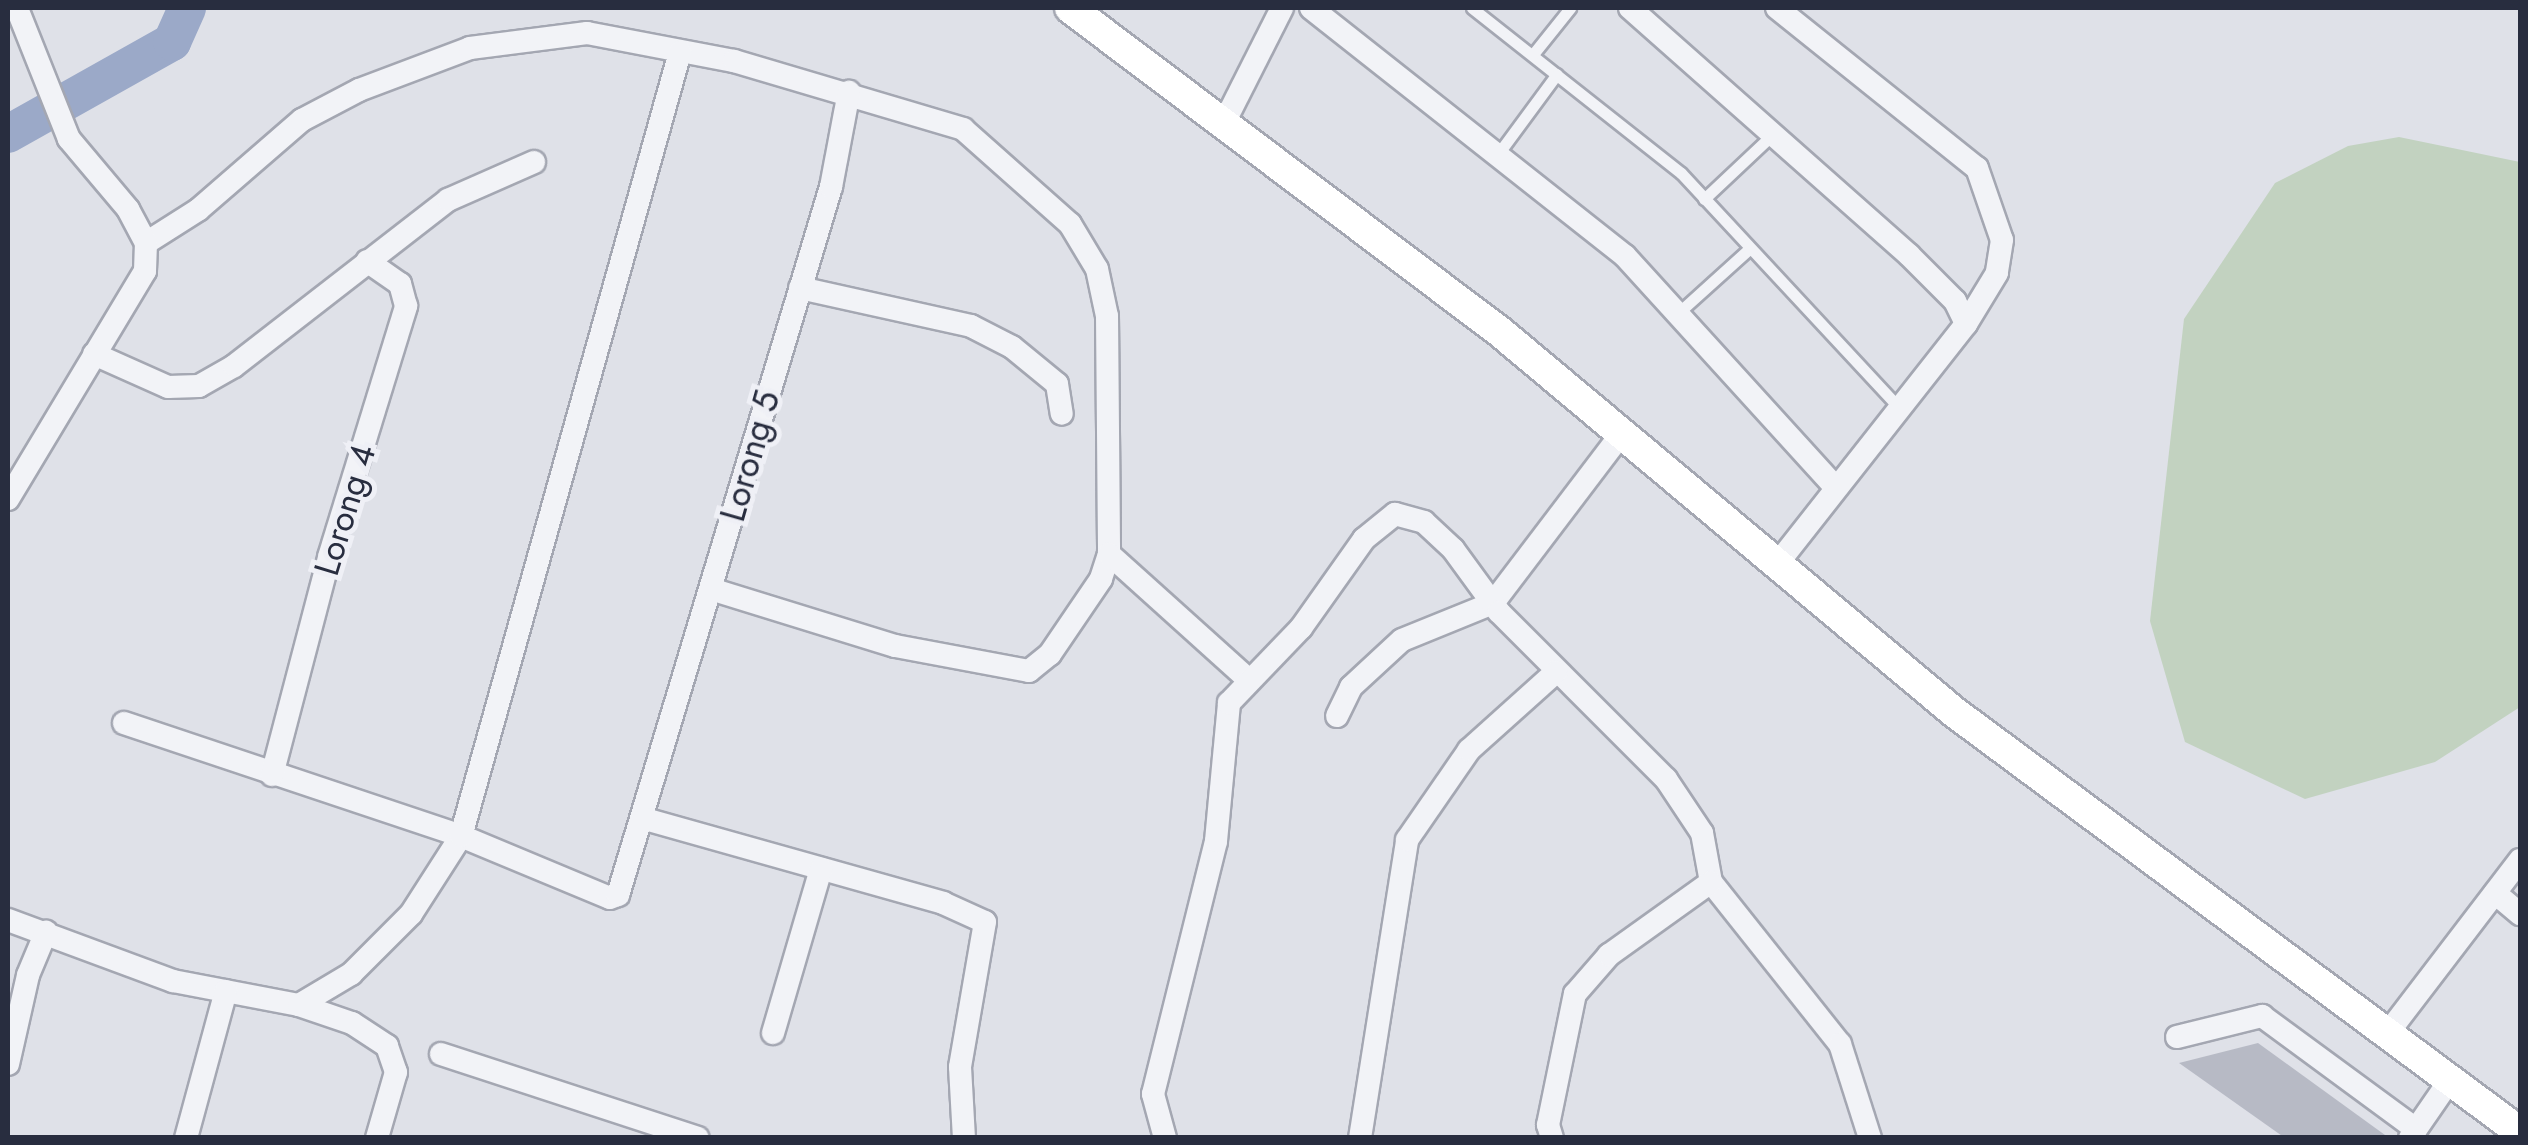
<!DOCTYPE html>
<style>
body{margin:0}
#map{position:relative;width:2528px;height:1145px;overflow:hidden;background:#dfe1e8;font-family:Jost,sans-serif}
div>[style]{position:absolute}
.green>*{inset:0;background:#c2d2c0}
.river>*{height:38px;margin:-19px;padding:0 19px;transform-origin:19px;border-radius:19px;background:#9ba9c8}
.building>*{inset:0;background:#b7bac5}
.roads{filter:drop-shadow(2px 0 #a4a7b2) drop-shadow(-2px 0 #a4a7b2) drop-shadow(0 2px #a4a7b2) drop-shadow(0 -2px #a4a7b2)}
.lane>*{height:11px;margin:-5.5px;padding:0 5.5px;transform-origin:5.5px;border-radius:5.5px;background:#f2f3f7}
.street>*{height:22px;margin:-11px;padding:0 11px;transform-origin:11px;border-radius:11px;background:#f2f3f7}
.secondary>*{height:30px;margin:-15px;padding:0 15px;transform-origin:15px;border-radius:15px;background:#fff}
span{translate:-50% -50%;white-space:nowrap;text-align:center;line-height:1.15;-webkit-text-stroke:10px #eff0f6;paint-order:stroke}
.street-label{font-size:35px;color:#282d3f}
.frame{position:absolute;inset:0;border:10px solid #282d3f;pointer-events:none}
</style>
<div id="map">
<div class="green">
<div style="clip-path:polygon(2399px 137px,2520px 162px,2520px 707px,2435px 762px,2305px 799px,2185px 742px,2150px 621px,2184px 319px,2275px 183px,2348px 146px)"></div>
</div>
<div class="river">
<div style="left:8px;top:134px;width:188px;rotate:-29.3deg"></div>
<div style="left:172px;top:42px;width:37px;rotate:-66deg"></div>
</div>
<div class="building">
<div style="clip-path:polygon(2258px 1043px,2385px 1135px,2383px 1138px,2285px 1138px,2179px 1063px)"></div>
</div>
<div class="roads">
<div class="lane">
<div style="left:1472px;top:8px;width:266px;rotate:38.3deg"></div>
<div style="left:1681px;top:173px;width:322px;rotate:47.1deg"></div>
<div style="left:1534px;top:53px;width:58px;rotate:-51.3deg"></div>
<div style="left:1498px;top:154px;width:99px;rotate:-53.6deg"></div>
<div style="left:1704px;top:199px;width:96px;rotate:-43.3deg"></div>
<div style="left:1677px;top:314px;width:98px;rotate:-42.1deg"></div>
</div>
<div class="street">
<div style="left:1311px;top:8px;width:400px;rotate:38.3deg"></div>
<div style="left:1625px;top:256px;width:312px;rotate:47.7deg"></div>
<div style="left:1630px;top:8px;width:373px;rotate:41.5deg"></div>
<div style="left:1909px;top:255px;width:65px;rotate:45deg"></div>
<div style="left:1955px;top:301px;width:25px;rotate:64deg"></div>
<div style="left:1966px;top:324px;width:303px;rotate:128.2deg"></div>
<div style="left:1777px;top:8px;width:256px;rotate:38.7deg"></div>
<div style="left:1977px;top:168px;width:76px;rotate:70.9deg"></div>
<div style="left:2002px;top:240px;width:33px;rotate:99deg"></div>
<div style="left:1997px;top:273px;width:60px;rotate:121.3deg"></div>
<div style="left:1226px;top:119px;width:124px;rotate:-63.2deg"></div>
<div style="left:146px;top:243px;width:62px;rotate:-32.4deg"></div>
<div style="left:198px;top:210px;width:138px;rotate:-40.9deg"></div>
<div style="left:302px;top:120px;width:64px;rotate:-27.8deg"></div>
<div style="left:359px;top:90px;width:119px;rotate:-20.7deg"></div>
<div style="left:470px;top:48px;width:118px;rotate:-7.3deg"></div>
<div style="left:587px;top:33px;width:150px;rotate:10.8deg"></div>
<div style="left:734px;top:61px;width:239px;rotate:16.5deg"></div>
<div style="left:963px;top:129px;width:143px;rotate:41.6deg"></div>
<div style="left:1070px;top:224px;width:52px;rotate:59deg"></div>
<div style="left:1097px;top:269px;width:48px;rotate:78deg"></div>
<div style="left:1107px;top:316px;width:238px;rotate:89.5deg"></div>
<div style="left:1109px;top:554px;width:26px;rotate:108deg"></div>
<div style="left:1101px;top:579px;width:91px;rotate:124.2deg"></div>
<div style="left:1050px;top:654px;width:27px;rotate:141deg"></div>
<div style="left:1029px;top:671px;width:136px;rotate:-169.4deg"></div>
<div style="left:895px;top:646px;width:193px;rotate:-162.8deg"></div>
<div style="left:800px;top:288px;width:175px;rotate:12.5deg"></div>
<div style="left:971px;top:326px;width:46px;rotate:27.1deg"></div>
<div style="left:1012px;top:347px;width:58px;rotate:39.4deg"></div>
<div style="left:1057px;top:384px;width:30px;rotate:81deg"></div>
<div style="left:94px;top:354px;width:81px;rotate:24deg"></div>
<div style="left:168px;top:387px;width:31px;rotate:-2deg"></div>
<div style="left:199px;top:386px;width:40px;rotate:-29.7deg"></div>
<div style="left:234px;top:366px;width:271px;rotate:-37.8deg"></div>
<div style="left:448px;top:200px;width:94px;rotate:-23.8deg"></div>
<div style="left:8px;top:499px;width:266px;rotate:-59deg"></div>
<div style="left:145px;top:271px;width:28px;rotate:-88deg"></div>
<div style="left:146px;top:243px;width:38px;rotate:-118deg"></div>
<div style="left:128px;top:209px;width:92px;rotate:-130.1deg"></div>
<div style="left:69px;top:139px;width:141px;rotate:-111.7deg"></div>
<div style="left:1109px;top:554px;width:187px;rotate:42deg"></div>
<div style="left:1337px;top:716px;width:32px;rotate:-64deg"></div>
<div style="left:1351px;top:687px;width:69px;rotate:-42.7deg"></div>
<div style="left:1402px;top:640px;width:98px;rotate:-22.1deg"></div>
<div style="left:1493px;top:603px;width:213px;rotate:-52.8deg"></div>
<div style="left:124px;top:723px;width:355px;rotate:18.5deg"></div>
<div style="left:461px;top:836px;width:161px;rotate:22.6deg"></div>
<div style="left:610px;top:898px;width:9px;rotate:-21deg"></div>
<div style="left:618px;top:895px;width:739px;rotate:-73.26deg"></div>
<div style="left:831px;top:187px;width:97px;rotate:-79.3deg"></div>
<div style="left:272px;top:775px;width:225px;rotate:-75.3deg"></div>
<div style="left:329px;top:557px;width:263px;rotate:-72.9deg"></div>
<div style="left:406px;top:306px;width:23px;rotate:-105deg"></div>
<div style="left:400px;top:284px;width:40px;rotate:-145.1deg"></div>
<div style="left:645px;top:819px;width:310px;rotate:15.7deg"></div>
<div style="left:943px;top:903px;width:46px;rotate:24.3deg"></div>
<div style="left:985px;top:922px;width:147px;rotate:99.8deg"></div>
<div style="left:960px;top:1067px;width:71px;rotate:86.8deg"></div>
<div style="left:2495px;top:893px;width:33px;rotate:40deg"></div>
<div style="left:8px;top:920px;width:176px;rotate:20.3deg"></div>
<div style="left:173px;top:981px;width:128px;rotate:10.8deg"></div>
<div style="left:299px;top:1005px;width:61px;rotate:-30.8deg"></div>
<div style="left:351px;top:974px;width:85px;rotate:-45deg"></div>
<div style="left:411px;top:914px;width:93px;rotate:-57.3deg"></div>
<div style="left:461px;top:836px;width:814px;rotate:-74.39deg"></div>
<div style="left:299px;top:1005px;width:56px;rotate:18.8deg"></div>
<div style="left:352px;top:1023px;width:42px;rotate:33.3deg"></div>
<div style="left:387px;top:1046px;width:28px;rotate:71deg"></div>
<div style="left:396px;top:1072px;width:69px;rotate:106.1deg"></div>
<div style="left:773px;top:1033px;width:171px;rotate:-73.7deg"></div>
<div style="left:2387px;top:1034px;width:219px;rotate:-52.6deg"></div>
<div style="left:2177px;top:1037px;width:88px;rotate:-13.9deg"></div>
<div style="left:2262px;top:1016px;width:191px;rotate:36.3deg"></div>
<div style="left:441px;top:1054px;width:270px;rotate:18.1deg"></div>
<div style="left:8px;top:1064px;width:91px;rotate:-77.3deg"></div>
<div style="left:28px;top:975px;width:47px;rotate:-67.3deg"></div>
<div style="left:186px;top:1138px;width:152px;rotate:-74.8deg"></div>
<div style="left:1165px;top:1138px;width:46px;rotate:-105.3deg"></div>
<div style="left:1153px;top:1094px;width:261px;rotate:-76deg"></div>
<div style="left:1216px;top:841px;width:139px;rotate:-84.6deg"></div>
<div style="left:1229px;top:703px;width:104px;rotate:-46.2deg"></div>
<div style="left:1301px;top:628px;width:109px;rotate:-54.7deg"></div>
<div style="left:1364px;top:539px;width:40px;rotate:-39deg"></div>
<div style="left:1395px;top:514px;width:30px;rotate:15deg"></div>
<div style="left:1424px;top:522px;width:40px;rotate:43deg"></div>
<div style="left:1453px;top:549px;width:78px;rotate:53.9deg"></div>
<div style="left:1499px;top:612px;width:236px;rotate:45deg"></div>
<div style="left:1666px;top:779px;width:65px;rotate:56.3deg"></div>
<div style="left:1702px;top:833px;width:50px;rotate:79.6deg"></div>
<div style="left:1711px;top:882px;width:207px;rotate:51.5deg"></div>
<div style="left:1840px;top:1044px;width:99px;rotate:72.3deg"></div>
<div style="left:1360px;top:1138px;width:302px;rotate:-81deg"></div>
<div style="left:1407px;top:840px;width:109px;rotate:-55.4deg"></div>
<div style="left:1469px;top:750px;width:117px;rotate:-41.9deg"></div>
<div style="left:1552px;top:1138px;width:14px;rotate:-107deg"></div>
<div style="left:1548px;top:1125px;width:134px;rotate:-78.4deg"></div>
<div style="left:1575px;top:994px;width:52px;rotate:-48.9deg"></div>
<div style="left:1609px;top:955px;width:125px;rotate:-35.6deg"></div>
<div style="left:2410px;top:1138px;width:67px;rotate:-55.4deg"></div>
</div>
<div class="secondary">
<div style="left:1070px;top:8px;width:537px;rotate:36.98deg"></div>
<div style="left:1499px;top:331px;width:593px;rotate:39.94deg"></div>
<div style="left:1954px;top:712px;width:705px;rotate:36.58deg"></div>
</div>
</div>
<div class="street-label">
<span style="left:750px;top:456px;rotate:-74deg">Lorong 5</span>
<span style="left:345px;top:510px;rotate:-73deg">Lorong 4</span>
</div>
<div class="frame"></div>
</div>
